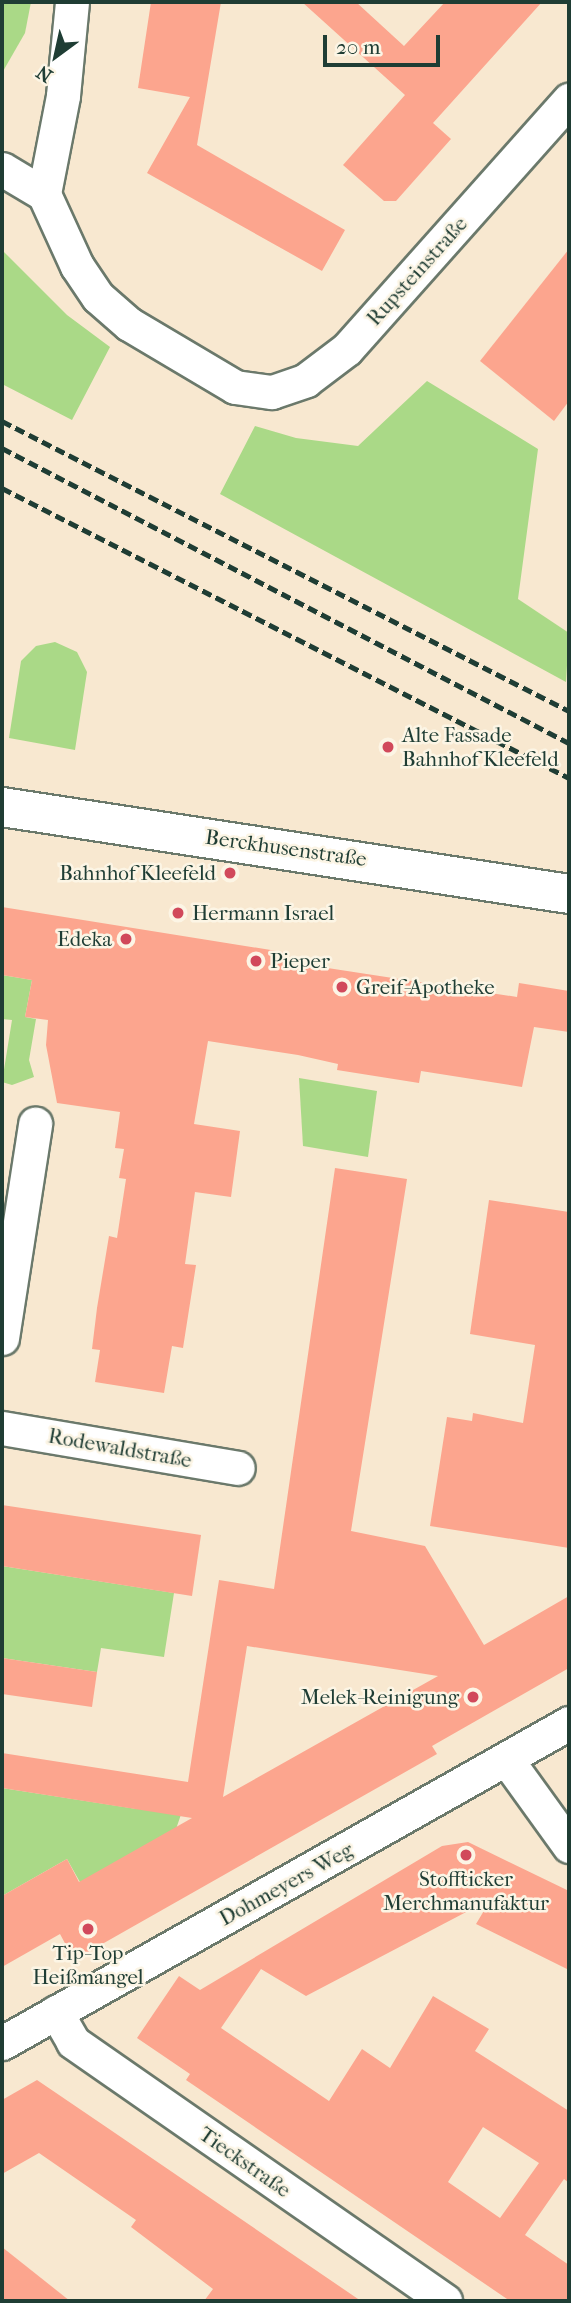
<!DOCTYPE html>
<meta charset="utf-8">
<style>
body{margin:0}
#map{position:relative;width:571px;height:2303px;overflow:hidden;background:#f8e8d0;font-family:"IM FELL French Canon",serif}
div>[style]{position:absolute}
.green>*{inset:0;background:#aad987}
.building>*{inset:0;background:#fca58e}
.roads{filter:drop-shadow(2px 0 #6b796b) drop-shadow(-2px 0 #6b796b) drop-shadow(0 2px #6b796b) drop-shadow(0 -2px #6b796b)}
.minor>*{height:33px;margin:-16.5px;padding:0 16.5px;transform-origin:16.5px;border-radius:16.5px;background:#fff}
.tertiary>*{height:38px;margin:-19px;padding:0 19px;transform-origin:19px;border-radius:19px;background:#fff}
.rail>*{height:5px;margin-top:-2.5px;transform-origin:0;background:repeating-linear-gradient(90deg,#1f3d34 0 10px,transparent 0 15px)}
.dots>*{width:19px;height:19px;translate:-50% -50%;box-sizing:border-box;border:4px solid #fcf5e5;border-radius:50%}
span{translate:-50% -50%;white-space:nowrap;text-align:center;line-height:1.15;-webkit-text-stroke:5px #fcf5e5;paint-order:stroke}
.street-label{font-size:21px;color:#1f3d34}
.poi-label{font-size:21px;color:#1f3d34}
.left{translate:0 -50%;text-align:left}
.right{translate:-100% -50%;text-align:right}
.frame{position:absolute;inset:0;border:4px solid #1f3d34;pointer-events:none}
.north{position:absolute;left:21px;top:21px;width:70px;height:70px;-webkit-text-stroke:5px #fcf5e5;paint-order:stroke;rotate:213deg;font-size:19px;font-weight:700;line-height:28px;text-align:center;color:#1f3d34}
.north::after{content:'';display:block;margin:auto;width:24px;height:32px;background:#1f3d34;clip-path:polygon(50% 0,100% 100%,50% 72%,0 100%)}
.scale{position:absolute;left:323px;top:35px;width:117px;height:32px;box-sizing:border-box;border:4px solid #1f3d34;border-top:0;padding-left:9px;font-size:21px;line-height:24px;white-space:nowrap;color:#1f3d34;-webkit-text-stroke:5px #fcf5e5;paint-order:stroke}
</style>
<div id="map">
<div class="green">
<div style="clip-path:polygon(2px 2px,31px 2px,25px 33px,2px 73px)"></div>
<div style="clip-path:polygon(2px 250px,67px 315px,110px 347px,72px 420px,2px 384px)"></div>
<div style="clip-path:polygon(427px 381px,538px 449px,518px 599px,569px 633px,566px 682px,220px 494px,255px 426px,296px 438px,358px 446px)"></div>
<div style="clip-path:polygon(55px 642px,77px 652px,87px 672px,75px 750px,9px 738px,21px 661px,36px 646px)"></div>
<div style="clip-path:polygon(2px 975px,32px 980px,25px 1017px,36px 1019px,29px 1060px,34px 1077px,12px 1085px,2px 1082px,12px 1020px,2px 1019px)"></div>
<div style="clip-path:polygon(299px 1078px,377px 1091px,368px 1157px,303px 1146px)"></div>
<div style="clip-path:polygon(2px 1566px,174px 1593px,164px 1657px,101px 1648px,97px 1672px,2px 1658px)"></div>
<div style="clip-path:polygon(2px 1788px,137px 1809px,170px 1800px,185px 1803px,176px 1829px,81px 1884px,67px 1859px,2px 1896px)"></div>
</div>
<div class="building">
<div style="clip-path:polygon(151px 2px,221px 2px,197px 145px,345px 230px,322px 271px,147px 173px,190px 97px,138px 88px)"></div>
<div style="clip-path:polygon(302px 2px,356px 2px,404px 46px,445px 2px,542px 2px,433px 123px,451px 139px,396px 201px,384px 201px,343px 165px,405px 95px)"></div>
<div style="clip-path:polygon(569px 249px,569px 401px,554px 421px,480px 361px)"></div>
<div style="clip-path:polygon(2px 907px,283px 952px,282px 961px,517px 997px,519px 983px,569px 991px,569px 1032px,534px 1027px,522px 1087px,421px 1071px,419px 1083px,337px 1070px,338px 1064px,298px 1055px,208px 1041px,194px 1124px,240px 1131px,231px 1197px,195px 1192px,185px 1264px,196px 1265px,183px 1348px,172px 1346px,164px 1393px,95px 1382px,100px 1350px,92px 1349px,97px 1308px,109px 1236px,117px 1238px,126px 1179px,119px 1178px,124px 1149px,115px 1148px,120px 1112px,57px 1103px,46px 1045px,48px 1020px,25px 1017px,32px 980px,2px 975px)"></div>
<div style="clip-path:polygon(evenodd,335px 1168px,407px 1179px,351px 1531px,425px 1546px,484px 1645px,569px 1596px,569px 1668px,432px 1746px,437px 1754px,74px 1960px,60px 1934px,2px 1967px,2px 1896px,67px 1859px,79px 1882px,192px 1818px,2px 1788px,2px 1753px,188px 1782px,219px 1580px,274px 1589px,335px 1168px,247px 1646px,330px 1659px,438px 1676px,223px 1797px,247px 1646px)"></div>
<div style="clip-path:polygon(489px 1200px,569px 1212px,569px 1548px,430px 1526px,447px 1417px,472px 1421px,473px 1413px,523px 1423px,535px 1345px,470px 1334px)"></div>
<div style="clip-path:polygon(2px 1505px,201px 1535px,192px 1596px,2px 1566px)"></div>
<div style="clip-path:polygon(2px 1658px,97px 1672px,92px 1707px,2px 1694px)"></div>
<div style="clip-path:polygon(evenodd,468px 1842px,569px 1891px,569px 1970px,476px 1924px,491px 1899px,306px 1996px,261px 1969px,221px 2028px,329px 2101px,362px 2049px,390px 2068px,433px 1996px,489px 2029px,475px 2051px,569px 2111px,569px 2183px,564px 2179px,525px 2235px,569px 2265px,569px 2301px,510px 2301px,186px 2080px,190px 2074px,137px 2038px,179px 1976px,200px 1990px,442px 1846px,468px 1842px,483px 2127px,539px 2163px,500px 2218px,448px 2182px,483px 2127px)"></div>
<div style="clip-path:polygon(37px 2080px,115px 2133px,361px 2301px,204px 2301px,213px 2289px,131px 2227px,136px 2220px,39px 2153px,2px 2174px,2px 2100px)"></div>
<div style="clip-path:polygon(2px 2247px,70px 2301px,2px 2301px)"></div>
</div>
<div class="roads">
<div class="minor">
<div style="left:72px;top:2px;width:94px;rotate:95.5deg"></div>
<div style="left:63px;top:96px;width:100px;rotate:101deg"></div>
<div style="left:44px;top:194px;width:79px;rotate:65.4deg"></div>
<div style="left:77px;top:266px;width:37px;rotate:56deg"></div>
<div style="left:98px;top:297px;width:41px;rotate:41.1deg"></div>
<div style="left:129px;top:324px;width:123px;rotate:30.7deg"></div>
<div style="left:235px;top:387px;width:37px;rotate:8deg"></div>
<div style="left:272px;top:392px;width:36px;rotate:-19deg"></div>
<div style="left:306px;top:380px;width:51px;rotate:-37.1deg"></div>
<div style="left:347px;top:349px;width:334px;rotate:-48.3deg"></div>
<div style="left:2px;top:169px;width:49px;rotate:30.8deg"></div>
<div style="left:2px;top:1338px;width:217px;rotate:-81.2deg"></div>
<div style="left:2px;top:1428px;width:239px;rotate:9.6deg"></div>
<div style="left:507px;top:1760px;width:106px;rotate:54.2deg"></div>
<div style="left:56px;top:2012px;width:34px;rotate:60deg"></div>
<div style="left:73px;top:2042px;width:453px;rotate:34.8deg"></div>
<div style="left:2px;top:2043px;width:651px;rotate:-29.44deg"></div>
</div>
<div class="tertiary">
<div style="left:2px;top:807px;width:574px;rotate:8.72deg"></div>
</div>
</div>
<div class="rail">
<div style="left:2px;top:421px;width:637px;rotate:27.09deg"></div>
<div style="left:2px;top:448px;width:639px;rotate:27.49deg"></div>
<div style="left:2px;top:488px;width:637px;rotate:27.09deg"></div>
</div>
<div class="dots">
<div style="left:388px;top:747px;background:#d1495b"></div>
<div style="left:230px;top:873px;background:#d1495b"></div>
<div style="left:178px;top:913px;background:#d1495b"></div>
<div style="left:126px;top:939px;background:#d1495b"></div>
<div style="left:256px;top:961px;background:#d1495b"></div>
<div style="left:342px;top:987px;background:#d1495b"></div>
<div style="left:473px;top:1697px;background:#d1495b"></div>
<div style="left:466px;top:1855px;background:#d1495b"></div>
<div style="left:88px;top:1929px;background:#d1495b"></div>
</div>
<div class="street-label">
<span style="left:417px;top:271px;rotate:-48deg">Rupsteinstraße</span>
<span style="left:286px;top:848px;rotate:8deg">Berckhusenstraße</span>
<span style="left:120px;top:1448px;rotate:10deg">Rodewaldstraße</span>
<span style="left:286px;top:1884px;rotate:-29deg">Dohmeyers Weg</span>
<span style="left:245px;top:2162px;rotate:35deg">Tieckstraße</span>
</div>
<div class="poi-label">
<span class="left" style="left:402px;top:747px">Alte Fassade<br>Bahnhof Kleefeld</span>
<span class="right" style="left:216px;top:873px">Bahnhof Kleefeld</span>
<span class="left" style="left:192px;top:913px">Hermann Israel</span>
<span class="right" style="left:112px;top:939px">Edeka</span>
<span class="left" style="left:270px;top:961px">Pieper</span>
<span class="left" style="left:356px;top:987px">Greif-Apotheke</span>
<span class="right" style="left:459px;top:1697px">Melek-Reinigung</span>
<span style="left:466px;top:1891px">Stoffticker<br>Merchmanufaktur</span>
<span style="left:88px;top:1965px">Tip-Top<br>Heißmangel</span>
</div>
<div class="frame"></div>
<div class="north">N</div>
<div class="scale">20 m</div>
</div>
